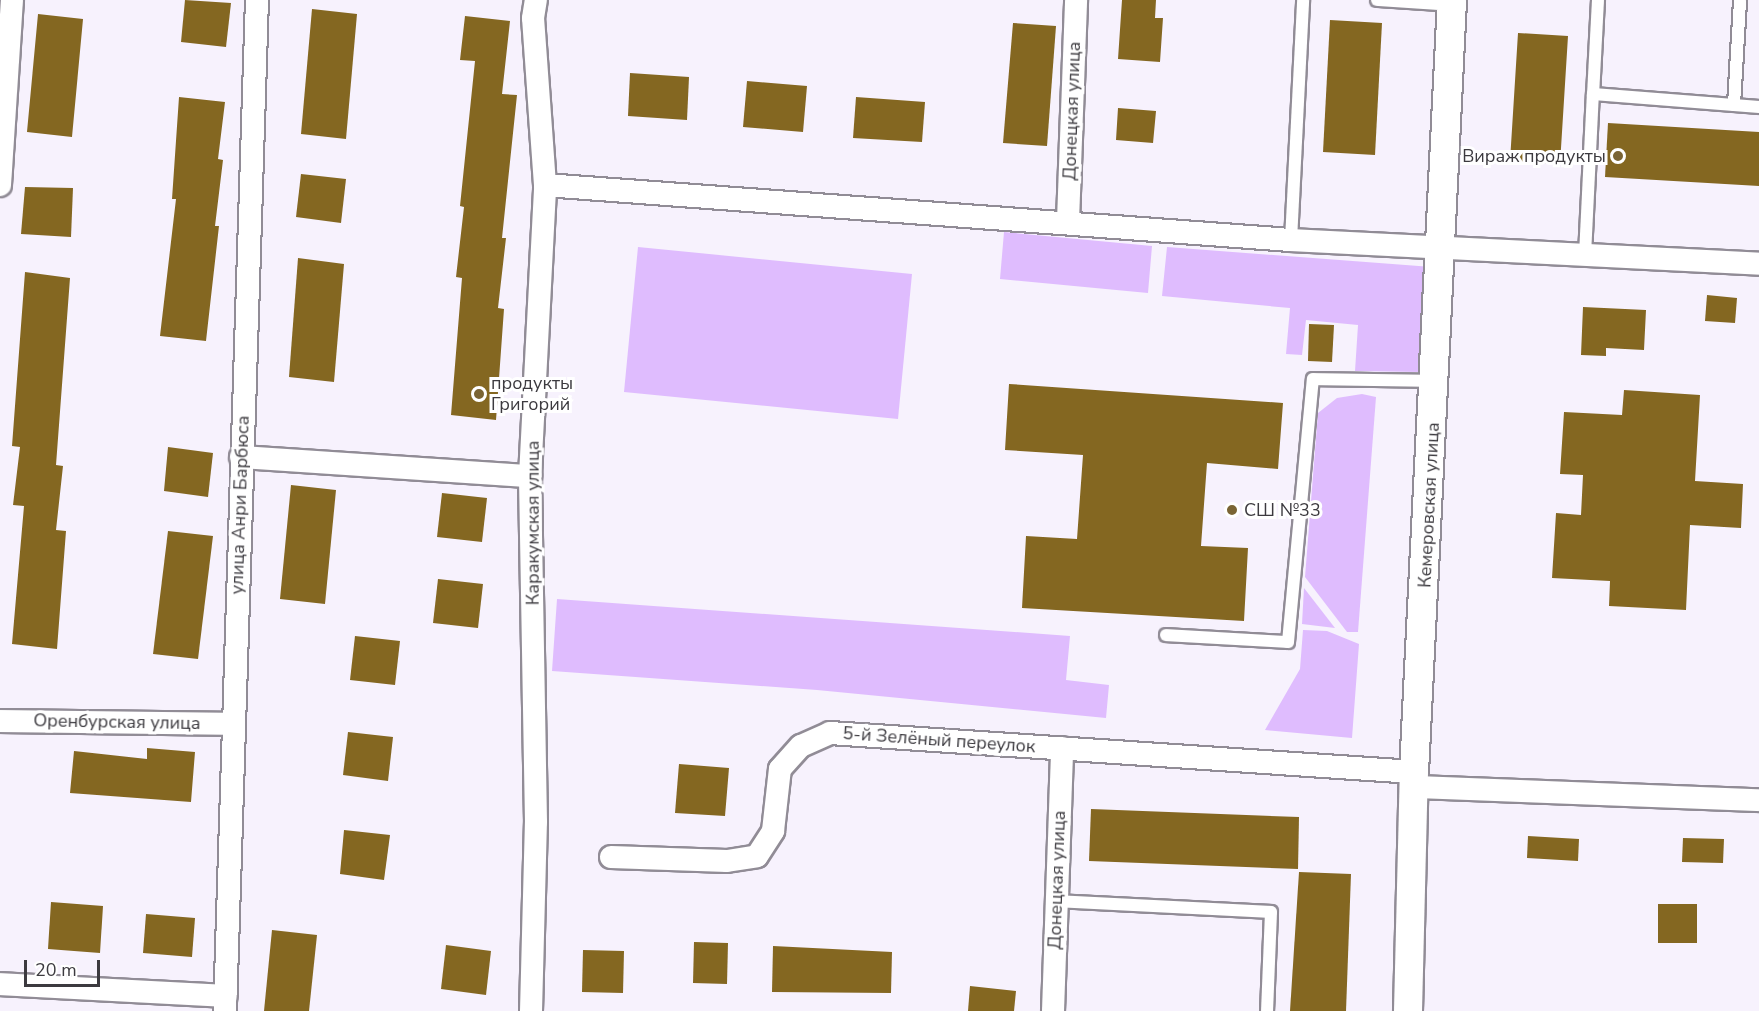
<!DOCTYPE html>
<meta charset="utf-8">
<style>
body{margin:0}
#map{position:relative;width:1759px;height:1011px;overflow:hidden;background:#f7f2fd;font-family:"Nunito Sans",sans-serif}
div>[style]{position:absolute}
.green>*{inset:0;background:#dfbcfe}
.building>*{inset:0;background:#846721}
.roads{filter:drop-shadow(2px 0 #918c96) drop-shadow(-2px 0 #918c96) drop-shadow(0 2px #918c96) drop-shadow(0 -2px #918c96)}
.service>*{height:12px;margin:-6px;padding:0 6px;transform-origin:6px;border-radius:6px;background:#fff}
.minor>*{height:22px;margin:-11px;padding:0 11px;transform-origin:11px;border-radius:11px;background:#fff}
.tertiary>*{height:28px;margin:-14px;padding:0 14px;transform-origin:14px;border-radius:14px;background:#fff}
.dots>*{width:16px;height:16px;translate:-50% -50%;box-sizing:border-box;border:3px solid #fff;border-radius:50%}
span{translate:-50% -50%;white-space:nowrap;text-align:center;line-height:1.15;-webkit-text-stroke:6px #fff;paint-order:stroke}
.street-label{font-size:18px;color:#3c3a3f}
.poi-label{font-size:18px;color:#3c3a3f}
.right{translate:-100% -50%;text-align:right}
.left{translate:0 -50%;text-align:left}
.scale{position:absolute;left:24px;top:960px;width:76px;height:27px;box-sizing:border-box;border:3px solid #3c3a3f;border-top:0;padding-left:8px;font-size:18px;line-height:21px;white-space:nowrap;color:#3c3a3f;-webkit-text-stroke:4px #fff;paint-order:stroke}
</style>
<div id="map">
<div class="green">
<div style="clip-path:polygon(1004px 232px,1152px 246px,1148px 293px,1000px 279px)"></div>
<div style="clip-path:polygon(638px 247px,912px 274px,898px 419px,624px 392px)"></div>
<div style="clip-path:polygon(1167px 247px,1432px 267px,1421px 372px,1355px 371px,1358px 325px,1306px 320px,1302px 355px,1286px 354px,1290px 308px,1162px 296px)"></div>
<div style="clip-path:polygon(1362px 394px,1376px 397px,1358px 632px,1347px 632px,1305px 577px,1318px 413px,1337px 398px)"></div>
<div style="clip-path:polygon(1304px 588px,1335px 628px,1302px 624px)"></div>
<div style="clip-path:polygon(557px 599px,1070px 636px,1066px 680px,1109px 685px,1106px 718px,817px 690px,552px 671px)"></div>
<div style="clip-path:polygon(1303px 630px,1327px 631px,1359px 644px,1352px 738px,1265px 730px,1300px 669px)"></div>
</div>
<div class="building">
<div style="clip-path:polygon(185px 0,231px 3px,226px 47px,181px 42px)"></div>
<div style="clip-path:polygon(1122px 0,1156px 0,1155px 18px,1163px 18px,1160px 62px,1118px 59px)"></div>
<div style="clip-path:polygon(312px 9px,357px 14px,346px 139px,301px 134px)"></div>
<div style="clip-path:polygon(38px 14px,83px 19px,72px 137px,27px 132px)"></div>
<div style="clip-path:polygon(465px 16px,510px 21px,502px 94px,517px 95px,502px 238px,506px 238px,498px 308px,504px 309px,496px 420px,451px 415px,462px 278px,456px 277px,464px 207px,460px 206px,475px 61px,460px 60px)"></div>
<div style="clip-path:polygon(1330px 20px,1382px 23px,1375px 155px,1323px 152px)"></div>
<div style="clip-path:polygon(1013px 23px,1056px 26px,1047px 146px,1003px 143px)"></div>
<div style="clip-path:polygon(1518px 33px,1568px 36px,1560px 164px,1510px 161px)"></div>
<div style="clip-path:polygon(630px 73px,689px 77px,687px 120px,628px 116px)"></div>
<div style="clip-path:polygon(747px 81px,807px 86px,803px 132px,743px 127px)"></div>
<div style="clip-path:polygon(179px 97px,225px 102px,218px 159px,223px 160px,215px 226px,219px 226px,206px 341px,160px 336px,176px 199px,172px 199px)"></div>
<div style="clip-path:polygon(856px 97px,925px 102px,922px 142px,853px 138px)"></div>
<div style="clip-path:polygon(1118px 108px,1156px 111px,1153px 143px,1116px 140px)"></div>
<div style="clip-path:polygon(1608px 123px,1759px 132px,1759px 186px,1605px 177px)"></div>
<div style="clip-path:polygon(301px 174px,346px 179px,341px 223px,296px 217px)"></div>
<div style="clip-path:polygon(25px 187px,73px 188px,71px 237px,21px 234px)"></div>
<div style="clip-path:polygon(298px 258px,344px 264px,334px 382px,289px 377px)"></div>
<div style="clip-path:polygon(25px 272px,70px 278px,56px 465px,63px 466px,56px 530px,66px 531px,57px 649px,12px 644px,24px 506px,13px 505px,20px 447px,12px 446px)"></div>
<div style="clip-path:polygon(1707px 295px,1737px 298px,1735px 323px,1705px 321px)"></div>
<div style="clip-path:polygon(1583px 307px,1646px 310px,1644px 350px,1606px 348px,1606px 356px,1581px 355px)"></div>
<div style="clip-path:polygon(1309px 324px,1334px 325px,1332px 362px,1308px 361px)"></div>
<div style="clip-path:polygon(1009px 384px,1283px 403px,1278px 469px,1207px 463px,1201px 546px,1248px 548px,1244px 621px,1022px 608px,1026px 536px,1077px 539px,1083px 455px,1005px 450px)"></div>
<div style="clip-path:polygon(1624px 390px,1700px 395px,1695px 481px,1743px 484px,1741px 528px,1690px 525px,1686px 610px,1609px 606px,1610px 581px,1552px 578px,1556px 513px,1581px 515px,1583px 475px,1560px 474px,1564px 412px,1622px 415px)"></div>
<div style="clip-path:polygon(168px 447px,213px 453px,208px 497px,164px 491px)"></div>
<div style="clip-path:polygon(291px 485px,336px 490px,325px 604px,280px 599px)"></div>
<div style="clip-path:polygon(442px 493px,487px 498px,482px 542px,437px 537px)"></div>
<div style="clip-path:polygon(168px 531px,213px 536px,198px 659px,153px 654px)"></div>
<div style="clip-path:polygon(438px 579px,483px 584px,478px 628px,433px 623px)"></div>
<div style="clip-path:polygon(355px 636px,400px 641px,395px 685px,350px 680px)"></div>
<div style="clip-path:polygon(348px 732px,393px 737px,388px 781px,343px 775px)"></div>
<div style="clip-path:polygon(147px 748px,195px 752px,191px 802px,70px 793px,74px 751px,147px 759px)"></div>
<div style="clip-path:polygon(679px 764px,729px 768px,725px 816px,675px 813px)"></div>
<div style="clip-path:polygon(1091px 809px,1299px 817px,1298px 869px,1089px 861px)"></div>
<div style="clip-path:polygon(344px 830px,390px 835px,384px 880px,340px 874px)"></div>
<div style="clip-path:polygon(1528px 836px,1579px 839px,1578px 861px,1527px 858px)"></div>
<div style="clip-path:polygon(1683px 838px,1724px 839px,1723px 863px,1682px 862px)"></div>
<div style="clip-path:polygon(1299px 872px,1351px 874px,1346px 1011px,1290px 1011px)"></div>
<div style="clip-path:polygon(51px 902px,103px 906px,100px 953px,48px 949px)"></div>
<div style="clip-path:polygon(1658px 904px,1697px 904px,1697px 943px,1658px 943px)"></div>
<div style="clip-path:polygon(146px 914px,195px 918px,192px 957px,143px 953px)"></div>
<div style="clip-path:polygon(272px 930px,317px 935px,309px 1011px,264px 1011px)"></div>
<div style="clip-path:polygon(694px 942px,728px 943px,727px 984px,693px 983px)"></div>
<div style="clip-path:polygon(446px 945px,491px 951px,486px 995px,441px 989px)"></div>
<div style="clip-path:polygon(773px 946px,892px 952px,891px 993px,772px 992px)"></div>
<div style="clip-path:polygon(583px 950px,624px 951px,623px 993px,582px 992px)"></div>
<div style="clip-path:polygon(970px 986px,1016px 991px,1014px 1011px,968px 1011px)"></div>
</div>
<div class="roads">
<div class="service">
<div style="left:1377px;top:0;width:75px;rotate:3.8deg"></div>
<div style="left:1598px;top:0;width:94px;rotate:93deg"></div>
<div style="left:1593px;top:94px;width:167px;rotate:4.5deg"></div>
<div style="left:1734px;top:105px;width:105px;rotate:-86.7deg"></div>
<div style="left:1291px;top:240px;width:240px;rotate:-87.1deg"></div>
<div style="left:1585px;top:255px;width:161px;rotate:-87.2deg"></div>
<div style="left:1166px;top:635px;width:122px;rotate:3.3deg"></div>
<div style="left:1288px;top:642px;width:264px;rotate:-84.6deg"></div>
<div style="left:1313px;top:379px;width:122px;rotate:0.9deg"></div>
<div style="left:1056px;top:901px;width:215px;rotate:2.9deg"></div>
<div style="left:1271px;top:912px;width:99px;rotate:92.3deg"></div>
</div>
<div class="minor">
<div style="left:0;top:185px;width:185px;rotate:-86.3deg"></div>
<div style="left:545px;top:185px;width:748px;rotate:4.22deg"></div>
<div style="left:1291px;top:240px;width:469px;rotate:2.9deg"></div>
<div style="left:1068px;top:221px;width:221px;rotate:-87.9deg"></div>
<div style="left:241px;top:457px;width:290px;rotate:3.8deg"></div>
<div style="left:0;top:721px;width:234px;rotate:0.7deg"></div>
<div style="left:1415px;top:787px;width:344px;rotate:2.2deg"></div>
<div style="left:611px;top:857px;width:116px;rotate:2deg"></div>
<div style="left:727px;top:861px;width:30px;rotate:-9deg"></div>
<div style="left:757px;top:856px;width:30px;rotate:-57deg"></div>
<div style="left:773px;top:831px;width:62px;rotate:-83.6deg"></div>
<div style="left:780px;top:769px;width:31px;rotate:-48deg"></div>
<div style="left:801px;top:746px;width:32px;rotate:-24deg"></div>
<div style="left:830px;top:733px;width:585px;rotate:3.82deg"></div>
<div style="left:0;top:984px;width:226px;rotate:3deg"></div>
<div style="left:225px;top:1011px;width:1012px;rotate:-88.19deg"></div>
<div style="left:531px;top:1011px;width:189px;rotate:-88.5deg"></div>
<div style="left:536px;top:822px;width:346px;rotate:-91deg"></div>
<div style="left:530px;top:476px;width:291px;rotate:-87deg"></div>
<div style="left:545px;top:185px;width:167px;rotate:-94.1deg"></div>
<div style="left:533px;top:18px;width:18px;rotate:-81deg"></div>
<div style="left:1053px;top:1011px;width:263px;rotate:-88deg"></div>
</div>
<div class="tertiary">
<div style="left:1408px;top:1011px;width:239px;rotate:-88.6deg"></div>
<div style="left:1414px;top:772px;width:773px;rotate:-87.18deg"></div>
</div>
</div>
<div class="dots">
<div style="left:1618px;top:156px;background:#7a6434"></div>
<div style="left:479px;top:394px;background:#7a6434"></div>
<div style="left:1232px;top:510px;background:#7a6434"></div>
</div>
<div class="street-label">
<span style="left:1072px;top:111px;rotate:-88deg">Донецкая улица</span>
<span style="left:240px;top:505px;rotate:-88deg">улица Анри Барбюса</span>
<span style="left:1429px;top:505px;rotate:-87deg">Кемеровская улица</span>
<span style="left:533px;top:523px;rotate:-90deg">Каракумская улица</span>
<span style="left:117px;top:722px;rotate:1deg">Оренбурская улица</span>
<span style="left:939px;top:740px;rotate:4deg">5-й Зелёный переулок</span>
<span style="left:1057px;top:880px;rotate:-88deg">Донецкая улица</span>
</div>
<div class="poi-label">
<span class="right" style="left:1606px;top:156px">Вираж продукты</span>
<span class="left" style="left:491px;top:394px">продукты<br>Григорий</span>
<span class="left" style="left:1244px;top:510px">СШ №33</span>
</div>
<div class="scale">20 m</div>
</div>
